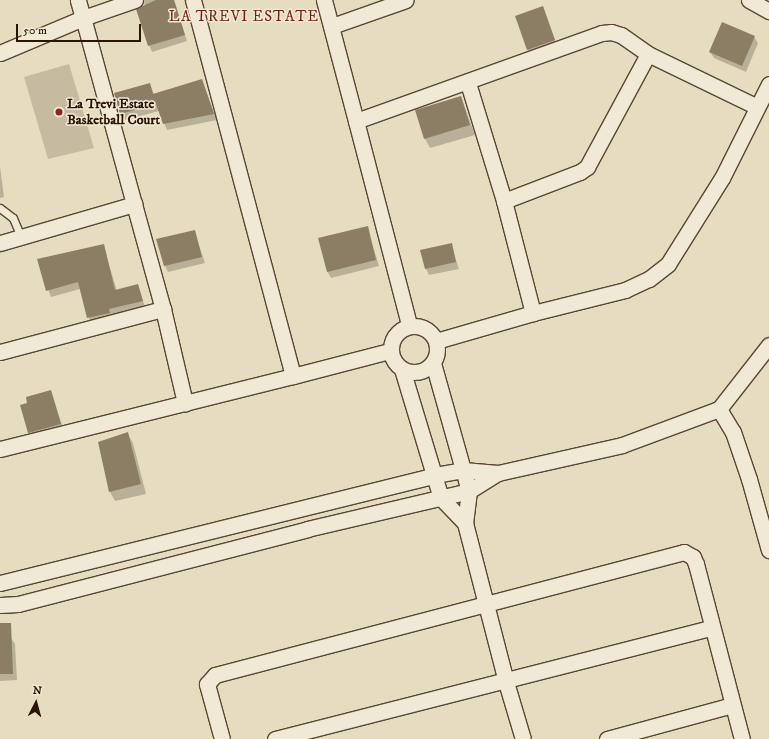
<!DOCTYPE html>
<style>
body{margin:0}
#map{position:relative;width:769px;height:739px;overflow:hidden;background:#e6ddc0;font-family:"IM FELL DW Pica",serif}
div>[style]{position:absolute}
.green>*{inset:0;background:#c6bba0}
.shadow>*{inset:0;background:#0003}
.building>*{inset:0;background:#8c7d65}
.roads{filter:drop-shadow(1px 0 #594632) drop-shadow(-1px 0 #594632) drop-shadow(0 1px #594632) drop-shadow(0 -1px #594632)}
.lane>*{height:7px;margin:-3.5px;padding:0 3.5px;transform-origin:3.5px;border-radius:3.5px;background:#efe9d6}
.street>*{height:15px;margin:-7.5px;padding:0 7.5px;transform-origin:7.5px;border-radius:7.5px;background:#efe9d6}
.street>.ring{margin:-7.5px;padding:0;box-sizing:content-box;background:none;border:15px solid #efe9d6;border-radius:50%}
.dots>*{width:11px;height:11px;translate:-50% -50%;box-sizing:border-box;border:2px solid #efe9d6;border-radius:50%}
span{translate:-50% -50%;white-space:nowrap;text-align:center;line-height:1.15;-webkit-text-stroke:3px #efe9d6;paint-order:stroke}
.poi-label{font-size:14px;color:#2a1402;font-weight:700}
.left{translate:0 -50%;text-align:left}
.neighbourhood-label{font-size:15px;color:#7a1f14;letter-spacing:1px}
.north{position:absolute;left:16px;top:683px;width:40px;height:40px;-webkit-text-stroke:3px #efe9d6;paint-order:stroke;rotate:6deg;font-size:11px;font-weight:700;line-height:16px;text-align:center;color:#2a1402}
.north::after{content:'';display:block;margin:auto;width:14px;height:18px;background:#2a1402;clip-path:polygon(50% 0,100% 100%,50% 72%,0 100%)}
.scale{position:absolute;left:16px;top:24px;width:125px;height:18px;box-sizing:border-box;border:2px solid #2a1402;border-top:0;padding-left:5px;font-size:12px;line-height:14px;white-space:nowrap;color:#2a1402;-webkit-text-stroke:3px #efe9d6;paint-order:stroke}
</style>
<div id="map">
<div class="green">
<div style="clip-path:polygon(69px 64px,94px 148px,48px 159px,24px 77px)"></div>
</div>
<div class="shadow">
<div style="clip-path:polygon(144px 0,174px 0,187px 41px,152px 52px,149px 45px)"></div>
<div style="clip-path:polygon(543px 7px,557px 46px,531px 56px,528px 50px)"></div>
<div style="clip-path:polygon(754px 37px,758px 43px,746px 72px,714px 58px,710px 52px)"></div>
<div style="clip-path:polygon(202px 80px,217px 120px,167px 130px,159px 111px,125px 120px,121px 113px,150px 84px,154px 94px)"></div>
<div style="clip-path:polygon(461px 97px,475px 135px,430px 148px,425px 139px)"></div>
<div style="clip-path:polygon(0 167px,4px 197px,0 198px)"></div>
<div style="clip-path:polygon(367px 227px,379px 266px,331px 278px,327px 271px)"></div>
<div style="clip-path:polygon(194px 231px,205px 263px,168px 272px,165px 266px)"></div>
<div style="clip-path:polygon(103px 245px,117px 291px,138px 285px,145px 307px,91px 324px,80px 289px,51px 297px,38px 260px)"></div>
<div style="clip-path:polygon(451px 245px,459px 269px,429px 275px,426px 269px)"></div>
<div style="clip-path:polygon(51px 391px,64px 431px,33px 439px,29px 432px,28px 404px)"></div>
<div style="clip-path:polygon(127px 433px,133px 443px,146px 494px,115px 501px,110px 492px)"></div>
<div style="clip-path:polygon(0 638px,11px 638px,15px 644px,17px 680px,0 681px)"></div>
</div>
<div class="building">
<div style="clip-path:polygon(156px 0,174px 0,185px 35px,148px 46px,136px 9px)"></div>
<div style="clip-path:polygon(543px 6px,555px 40px,527px 50px,515px 16px)"></div>
<div style="clip-path:polygon(722px 22px,755px 36px,742px 66px,709px 52px)"></div>
<div style="clip-path:polygon(202px 79px,214px 114px,163px 124px,156px 104px,120px 114px,114px 93px,150px 83px,153px 94px)"></div>
<div style="clip-path:polygon(461px 96px,470px 125px,424px 139px,415px 110px)"></div>
<div style="clip-path:polygon(368px 226px,376px 260px,327px 272px,318px 238px)"></div>
<div style="clip-path:polygon(195px 230px,202px 257px,164px 266px,156px 239px)"></div>
<div style="clip-path:polygon(452px 243px,456px 262px,425px 269px,420px 250px)"></div>
<div style="clip-path:polygon(104px 244px,115px 290px,138px 284px,143px 301px,109px 309px,110px 313px,87px 318px,78px 282px,46px 291px,37px 259px)"></div>
<div style="clip-path:polygon(51px 390px,61px 424px,28px 433px,20px 405px,27px 403px,26px 397px)"></div>
<div style="clip-path:polygon(128px 432px,141px 484px,109px 492px,98px 442px)"></div>
<div style="clip-path:polygon(0 623px,11px 623px,13px 674px,0 674px)"></div>
</div>
<div class="roads">
<div class="lane">
<div style="left:0;top:208px;width:16px;rotate:38deg"></div>
<div style="left:13px;top:218px;width:21px;rotate:67deg"></div>
</div>
<div class="street">
<div style="left:193px;top:0;width:389px;rotate:75.1deg"></div>
<div style="left:293px;top:376px;width:100px;rotate:-14.5deg"></div>
<div style="left:324px;top:0;width:125px;rotate:75.2deg"></div>
<div style="left:356px;top:121px;width:261px;rotate:-19.7deg"></div>
<div style="left:602px;top:33px;width:9px;rotate:-6deg"></div>
<div style="left:611px;top:32px;width:10px;rotate:17deg"></div>
<div style="left:621px;top:35px;width:33px;rotate:35deg"></div>
<div style="left:648px;top:54px;width:121px;rotate:25.9deg"></div>
<div style="left:749px;top:0;width:23px;rotate:29deg"></div>
<div style="left:332px;top:26px;width:78px;rotate:-19.4deg"></div>
<div style="left:0;top:53px;width:90px;rotate:-22.9deg"></div>
<div style="left:83px;top:18px;width:19px;rotate:-106deg"></div>
<div style="left:468px;top:83px;width:123px;rotate:73deg"></div>
<div style="left:504px;top:201px;width:116px;rotate:75.5deg"></div>
<div style="left:533px;top:313px;width:95px;rotate:-14deg"></div>
<div style="left:625px;top:290px;width:26px;rotate:-25deg"></div>
<div style="left:649px;top:279px;width:24px;rotate:-38deg"></div>
<div style="left:668px;top:264px;width:102px;rotate:-57.9deg"></div>
<div style="left:722px;top:178px;width:105px;rotate:-63.4deg"></div>
<div style="left:356px;top:121px;width:211px;rotate:75.4deg"></div>
<div style="left:504px;top:201px;width:81px;rotate:-20.9deg"></div>
<div style="left:580px;top:172px;width:9px;rotate:-36deg"></div>
<div style="left:587px;top:167px;width:128px;rotate:-61.6deg"></div>
<div style="left:134px;top:204px;width:109px;rotate:74.6deg"></div>
<div style="left:163px;top:309px;width:97px;rotate:76.8deg"></div>
<div style="left:0;top:243px;width:140px;rotate:-16.2deg"></div>
<div style="left:134px;top:204px;width:193px;rotate:-105.3deg"></div>
<div style="left:83px;top:18px;width:55px;rotate:-19.1deg"></div>
<div class="ring" style="left:391px;top:326px;width:31px;height:31px"></div>
<div style="left:436px;top:341px;width:101px;rotate:-16.1deg"></div>
<div style="left:0;top:352px;width:169px;rotate:-14.8deg"></div>
<div style="left:433px;top:363px;width:133px;rotate:74.3deg"></div>
<div style="left:469px;top:491px;width:32px;rotate:97deg"></div>
<div style="left:465px;top:523px;width:164px;rotate:75.5deg"></div>
<div style="left:506px;top:682px;width:59px;rotate:73.4deg"></div>
<div style="left:402px;top:369px;width:135px;rotate:73.2deg"></div>
<div style="left:441px;top:498px;width:35px;rotate:46deg"></div>
<div style="left:719px;top:409px;width:27px;rotate:59deg"></div>
<div style="left:733px;top:432px;width:50px;rotate:71.2deg"></div>
<div style="left:749px;top:479px;width:74px;rotate:74.3deg"></div>
<div style="left:0;top:449px;width:302px;rotate:-14deg"></div>
<div style="left:0;top:583px;width:448px;rotate:-13.9deg"></div>
<div style="left:435px;top:475px;width:28px;rotate:-10deg"></div>
<div style="left:463px;top:470px;width:35px;rotate:5deg"></div>
<div style="left:498px;top:473px;width:127px;rotate:-12.7deg"></div>
<div style="left:622px;top:445px;width:103px;rotate:-20.4deg"></div>
<div style="left:719px;top:409px;width:81px;rotate:-52deg"></div>
<div style="left:0;top:605px;width:18px;rotate:-3deg"></div>
<div style="left:18px;top:604px;width:299px;rotate:-14.5deg"></div>
<div style="left:307px;top:529px;width:166px;rotate:-13.2deg"></div>
<div style="left:469px;top:491px;width:34px;rotate:-32deg"></div>
<div style="left:222px;top:739px;width:57px;rotate:-105.3deg"></div>
<div style="left:207px;top:684px;width:12px;rotate:-48deg"></div>
<div style="left:215px;top:675px;width:485px;rotate:-14.7deg"></div>
<div style="left:684px;top:552px;width:10px;rotate:29deg"></div>
<div style="left:693px;top:557px;width:8px;rotate:67deg"></div>
<div style="left:696px;top:564px;width:181px;rotate:75.3deg"></div>
<div style="left:275px;top:739px;width:451px;rotate:-14.3deg"></div>
<div style="left:607px;top:739px;width:130px;rotate:-15.2deg"></div>
</div>
</div>
<div class="dots">
<div style="left:59px;top:112px;background:#8f2418"></div>
</div>
<div class="poi-label">
<span class="left" style="left:67px;top:112px">La Trevi Estate<br>Basketball Court</span>
</div>
<div class="neighbourhood-label">
<span style="left:244px;top:17px">LA TREVI ESTATE</span>
</div>
<div class="north">N</div>
<div class="scale">50 m</div>
</div>
